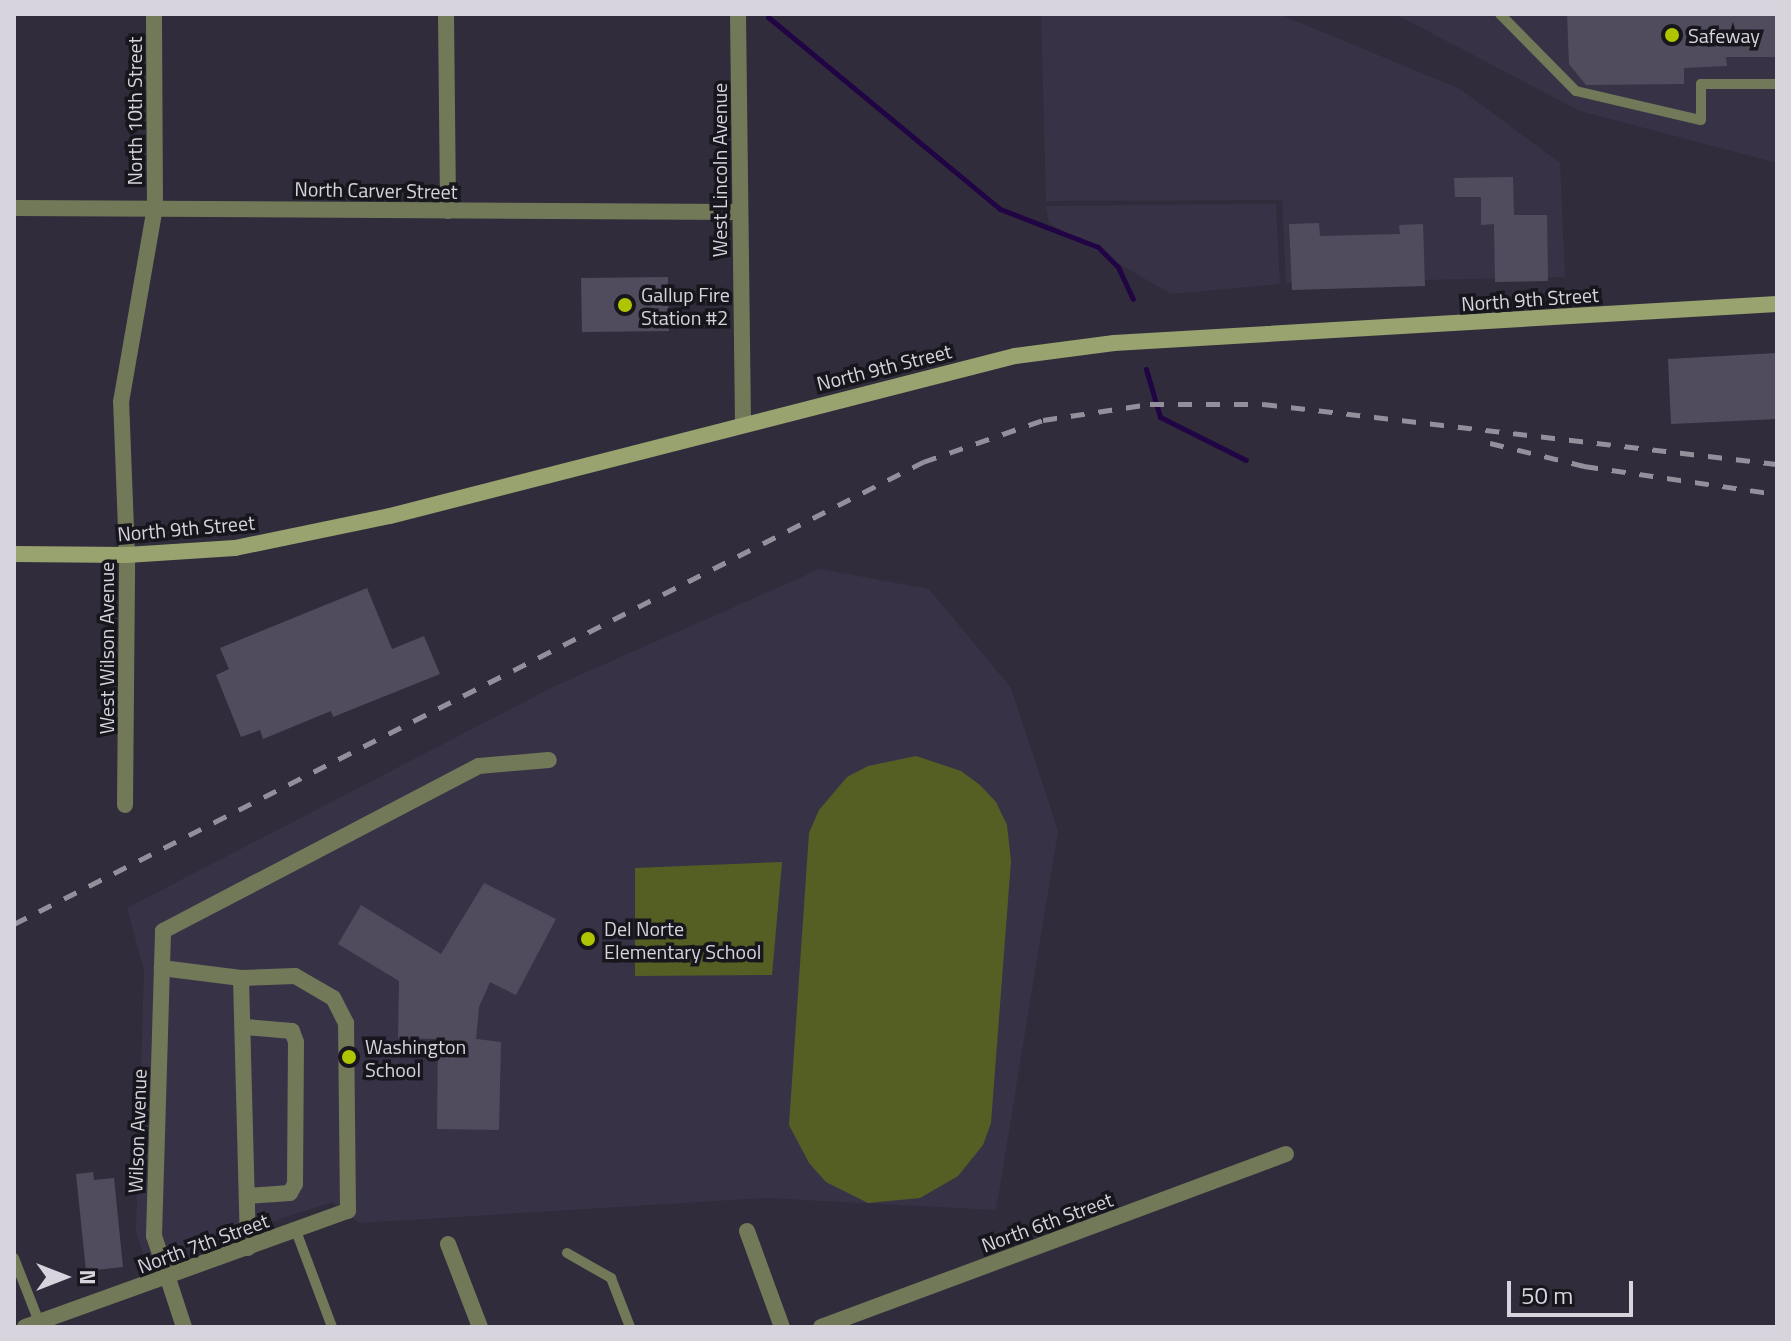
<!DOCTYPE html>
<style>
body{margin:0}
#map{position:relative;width:1791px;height:1341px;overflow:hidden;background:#302c3b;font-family:"Titillium Web",sans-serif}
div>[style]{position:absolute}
.built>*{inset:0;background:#383247}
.green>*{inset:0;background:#555f24}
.stream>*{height:5px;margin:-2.5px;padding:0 2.5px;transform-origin:2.5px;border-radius:2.5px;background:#210443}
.building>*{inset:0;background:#514c5d}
.service>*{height:10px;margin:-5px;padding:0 5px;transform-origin:5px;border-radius:5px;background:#727959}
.minor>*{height:16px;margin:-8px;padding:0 8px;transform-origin:8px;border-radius:8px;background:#727959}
.tertiary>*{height:16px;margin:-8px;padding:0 8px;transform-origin:8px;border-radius:8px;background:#727959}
.secondary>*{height:16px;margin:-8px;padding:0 8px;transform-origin:8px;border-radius:8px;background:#99a36f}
.rail>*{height:5px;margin-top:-2.5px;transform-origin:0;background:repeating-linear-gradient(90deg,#93909c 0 14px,transparent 0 28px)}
.dots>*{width:22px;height:22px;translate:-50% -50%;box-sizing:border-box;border:4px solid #18161d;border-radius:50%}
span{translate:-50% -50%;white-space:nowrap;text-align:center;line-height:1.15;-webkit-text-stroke:7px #18161d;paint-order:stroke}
.poi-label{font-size:20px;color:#d7d4de}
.left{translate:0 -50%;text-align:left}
.street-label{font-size:20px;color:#d7d4de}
.frame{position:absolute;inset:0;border:16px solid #d7d4de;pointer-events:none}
.north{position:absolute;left:24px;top:1237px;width:80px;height:80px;-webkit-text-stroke:6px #18161d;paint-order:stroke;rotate:90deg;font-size:22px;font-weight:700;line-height:32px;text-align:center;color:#d7d4de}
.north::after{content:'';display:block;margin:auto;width:28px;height:36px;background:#d7d4de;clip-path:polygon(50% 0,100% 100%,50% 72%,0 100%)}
.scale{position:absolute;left:1507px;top:1281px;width:126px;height:36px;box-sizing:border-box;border:4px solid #d7d4de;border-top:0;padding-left:10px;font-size:24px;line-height:28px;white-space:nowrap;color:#d7d4de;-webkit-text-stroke:6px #18161d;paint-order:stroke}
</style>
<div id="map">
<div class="built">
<div style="clip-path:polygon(1041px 14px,1279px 14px,1460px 89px,1560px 163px,1565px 277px,1286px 283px,1282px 200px,1046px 201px)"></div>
<div style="clip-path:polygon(1395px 14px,1777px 14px,1777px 163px,1580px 111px)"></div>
<div style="clip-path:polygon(1276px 204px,1280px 284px,1171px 294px,1049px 223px,1046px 206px)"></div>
<div style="clip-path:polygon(820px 569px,929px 589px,1011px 688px,1058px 831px,996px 1210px,766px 1198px,359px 1223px,332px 1202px,146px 1263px,136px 1231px,144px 970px,127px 908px,555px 686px)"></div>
</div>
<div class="green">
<div style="clip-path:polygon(916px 756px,961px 771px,980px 785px,996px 802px,1007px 825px,1011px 861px,991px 1123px,983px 1145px,958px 1176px,920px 1198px,868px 1203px,826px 1182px,809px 1163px,789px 1125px,809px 833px,819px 810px,847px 777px,868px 766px)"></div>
<div style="clip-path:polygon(782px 862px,772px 975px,635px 976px,635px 868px)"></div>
</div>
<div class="stream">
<div style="left:768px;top:17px;width:301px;rotate:39.6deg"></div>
<div style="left:1000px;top:209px;width:105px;rotate:21.2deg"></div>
<div style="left:1098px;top:247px;width:28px;rotate:45deg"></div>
<div style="left:1118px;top:267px;width:35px;rotate:65deg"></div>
<div style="left:1146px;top:369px;width:50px;rotate:73.7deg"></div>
<div style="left:1160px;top:417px;width:96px;rotate:26.6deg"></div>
</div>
<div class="building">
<div style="clip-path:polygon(1567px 14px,1777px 14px,1777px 57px,1726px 57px,1727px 66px,1684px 68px,1684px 84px,1586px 85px,1569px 64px)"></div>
<div style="clip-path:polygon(1513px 177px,1514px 215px,1547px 215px,1548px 281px,1495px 282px,1494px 224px,1481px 225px,1481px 197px,1455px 197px,1454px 178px)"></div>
<div style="clip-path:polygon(1319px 223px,1320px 236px,1400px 234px,1399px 225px,1423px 224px,1425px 286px,1292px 290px,1289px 224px)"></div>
<div style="clip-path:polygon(668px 277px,669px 331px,582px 332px,581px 278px)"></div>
<div style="clip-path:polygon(1777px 353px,1777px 419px,1671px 424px,1668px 359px)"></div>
<div style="clip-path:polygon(367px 588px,392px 649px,424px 636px,440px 674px,333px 717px,331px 711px,263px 739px,260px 730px,241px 737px,216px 675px,229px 669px,220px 648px)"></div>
<div style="clip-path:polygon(484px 883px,556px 919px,516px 995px,490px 982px,479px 1007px,476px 1039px,501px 1042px,499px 1130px,437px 1129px,438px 1039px,398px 1038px,399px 981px,338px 944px,361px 905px,441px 954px)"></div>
<div style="clip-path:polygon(93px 1172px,94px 1180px,114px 1178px,123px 1267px,86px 1271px,76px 1174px)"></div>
</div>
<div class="service">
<div style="left:1500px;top:14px;width:108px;rotate:45.4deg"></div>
<div style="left:1576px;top:91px;width:128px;rotate:13.1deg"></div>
<div style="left:1701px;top:120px;width:36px;rotate:-90deg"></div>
<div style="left:1701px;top:84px;width:76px"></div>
<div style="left:296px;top:1231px;width:103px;rotate:69.4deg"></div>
<div style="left:567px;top:1253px;width:51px;rotate:29.6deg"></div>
<div style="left:611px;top:1278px;width:53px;rotate:68.8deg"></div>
<div style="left:14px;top:1258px;width:74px;rotate:68.6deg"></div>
</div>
<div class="minor">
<div style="left:446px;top:14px;width:197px;rotate:89.4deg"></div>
<div style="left:14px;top:208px;width:724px;rotate:0.32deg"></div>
<div style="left:125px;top:805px;width:250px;rotate:-89.5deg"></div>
<div style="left:127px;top:555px;width:153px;rotate:-92.2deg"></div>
<div style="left:121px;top:402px;width:197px;rotate:-80.1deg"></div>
<div style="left:155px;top:208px;width:194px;rotate:-90.3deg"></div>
<div style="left:241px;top:978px;width:270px;rotate:88.5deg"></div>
<div style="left:246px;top:1027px;width:46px;rotate:5deg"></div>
<div style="left:292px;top:1031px;width:12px;rotate:70deg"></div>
<div style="left:296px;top:1042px;width:142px;rotate:90.4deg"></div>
<div style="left:295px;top:1184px;width:10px;rotate:119deg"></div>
<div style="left:290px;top:1193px;width:42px;rotate:175.9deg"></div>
<div style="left:747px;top:1231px;width:102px;rotate:70deg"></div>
<div style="left:448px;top:1244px;width:89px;rotate:68.9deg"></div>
<div style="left:25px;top:1327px;width:343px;rotate:-19.8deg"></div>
<div style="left:348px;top:1211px;width:188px;rotate:-90.6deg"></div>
<div style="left:346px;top:1023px;width:28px;rotate:-117deg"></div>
<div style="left:333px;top:998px;width:44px;rotate:-149.9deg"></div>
<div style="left:295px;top:976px;width:54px;rotate:177.9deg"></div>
<div style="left:241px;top:978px;width:80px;rotate:-172.8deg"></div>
<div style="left:184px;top:1327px;width:96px;rotate:-108.2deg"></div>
<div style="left:154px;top:1236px;width:305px;rotate:-88.3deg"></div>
<div style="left:163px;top:931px;width:356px;rotate:-27.6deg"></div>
<div style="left:479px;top:766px;width:70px;rotate:-4.9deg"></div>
<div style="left:821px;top:1327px;width:496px;rotate:-20.4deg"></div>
</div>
<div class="tertiary">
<div style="left:738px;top:14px;width:408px;rotate:89.3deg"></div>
</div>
<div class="secondary">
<div style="left:14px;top:554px;width:113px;rotate:0.5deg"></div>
<div style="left:127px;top:555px;width:108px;rotate:-3.7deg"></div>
<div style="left:235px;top:548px;width:158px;rotate:-11.7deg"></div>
<div style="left:390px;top:516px;width:645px;rotate:-14.36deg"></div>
<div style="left:1015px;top:356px;width:100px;rotate:-7.5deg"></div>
<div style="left:1114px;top:343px;width:664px;rotate:-3.37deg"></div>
</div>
<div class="rail">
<div style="left:1490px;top:443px;width:97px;rotate:13.7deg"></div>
<div style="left:1584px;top:466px;width:195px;rotate:8.3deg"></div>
<div style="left:14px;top:924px;width:1020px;rotate:-26.94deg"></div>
<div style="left:923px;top:462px;width:127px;rotate:-19.3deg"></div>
<div style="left:1043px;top:420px;width:108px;rotate:-8.5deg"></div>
<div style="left:1150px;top:404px;width:113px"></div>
<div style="left:1263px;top:404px;width:517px;rotate:6.66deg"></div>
</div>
<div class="dots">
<div style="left:1672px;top:35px;background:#b0c501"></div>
<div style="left:625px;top:305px;background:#b0c501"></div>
<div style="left:588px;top:939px;background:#b0c501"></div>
<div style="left:349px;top:1057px;background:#b0c501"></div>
</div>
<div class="poi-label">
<span class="left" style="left:1688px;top:35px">Safeway</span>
<span class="left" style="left:641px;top:306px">Gallup Fire<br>Station #2</span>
<span class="left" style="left:604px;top:940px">Del Norte<br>Elementary School</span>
<span class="left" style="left:365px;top:1058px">Washington<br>School</span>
</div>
<div class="street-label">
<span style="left:134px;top:111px;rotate:-90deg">North 10th Street</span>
<span style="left:719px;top:170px;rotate:-90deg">West Lincoln Avenue</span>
<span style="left:376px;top:190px;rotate:1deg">North Carver Street</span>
<span style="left:1530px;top:299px;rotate:-4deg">North 9th Street</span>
<span style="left:884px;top:367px;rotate:-14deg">North 9th Street</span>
<span style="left:186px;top:528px;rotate:-5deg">North 9th Street</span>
<span style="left:106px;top:648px;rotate:-90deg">West Wilson Avenue</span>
<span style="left:137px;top:1131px;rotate:-88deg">Wilson Avenue</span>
<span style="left:1047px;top:1222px;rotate:-20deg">North 6th Street</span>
<span style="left:203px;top:1243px;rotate:-20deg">North 7th Street</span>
</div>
<div class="frame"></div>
<div class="north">N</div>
<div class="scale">50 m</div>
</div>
